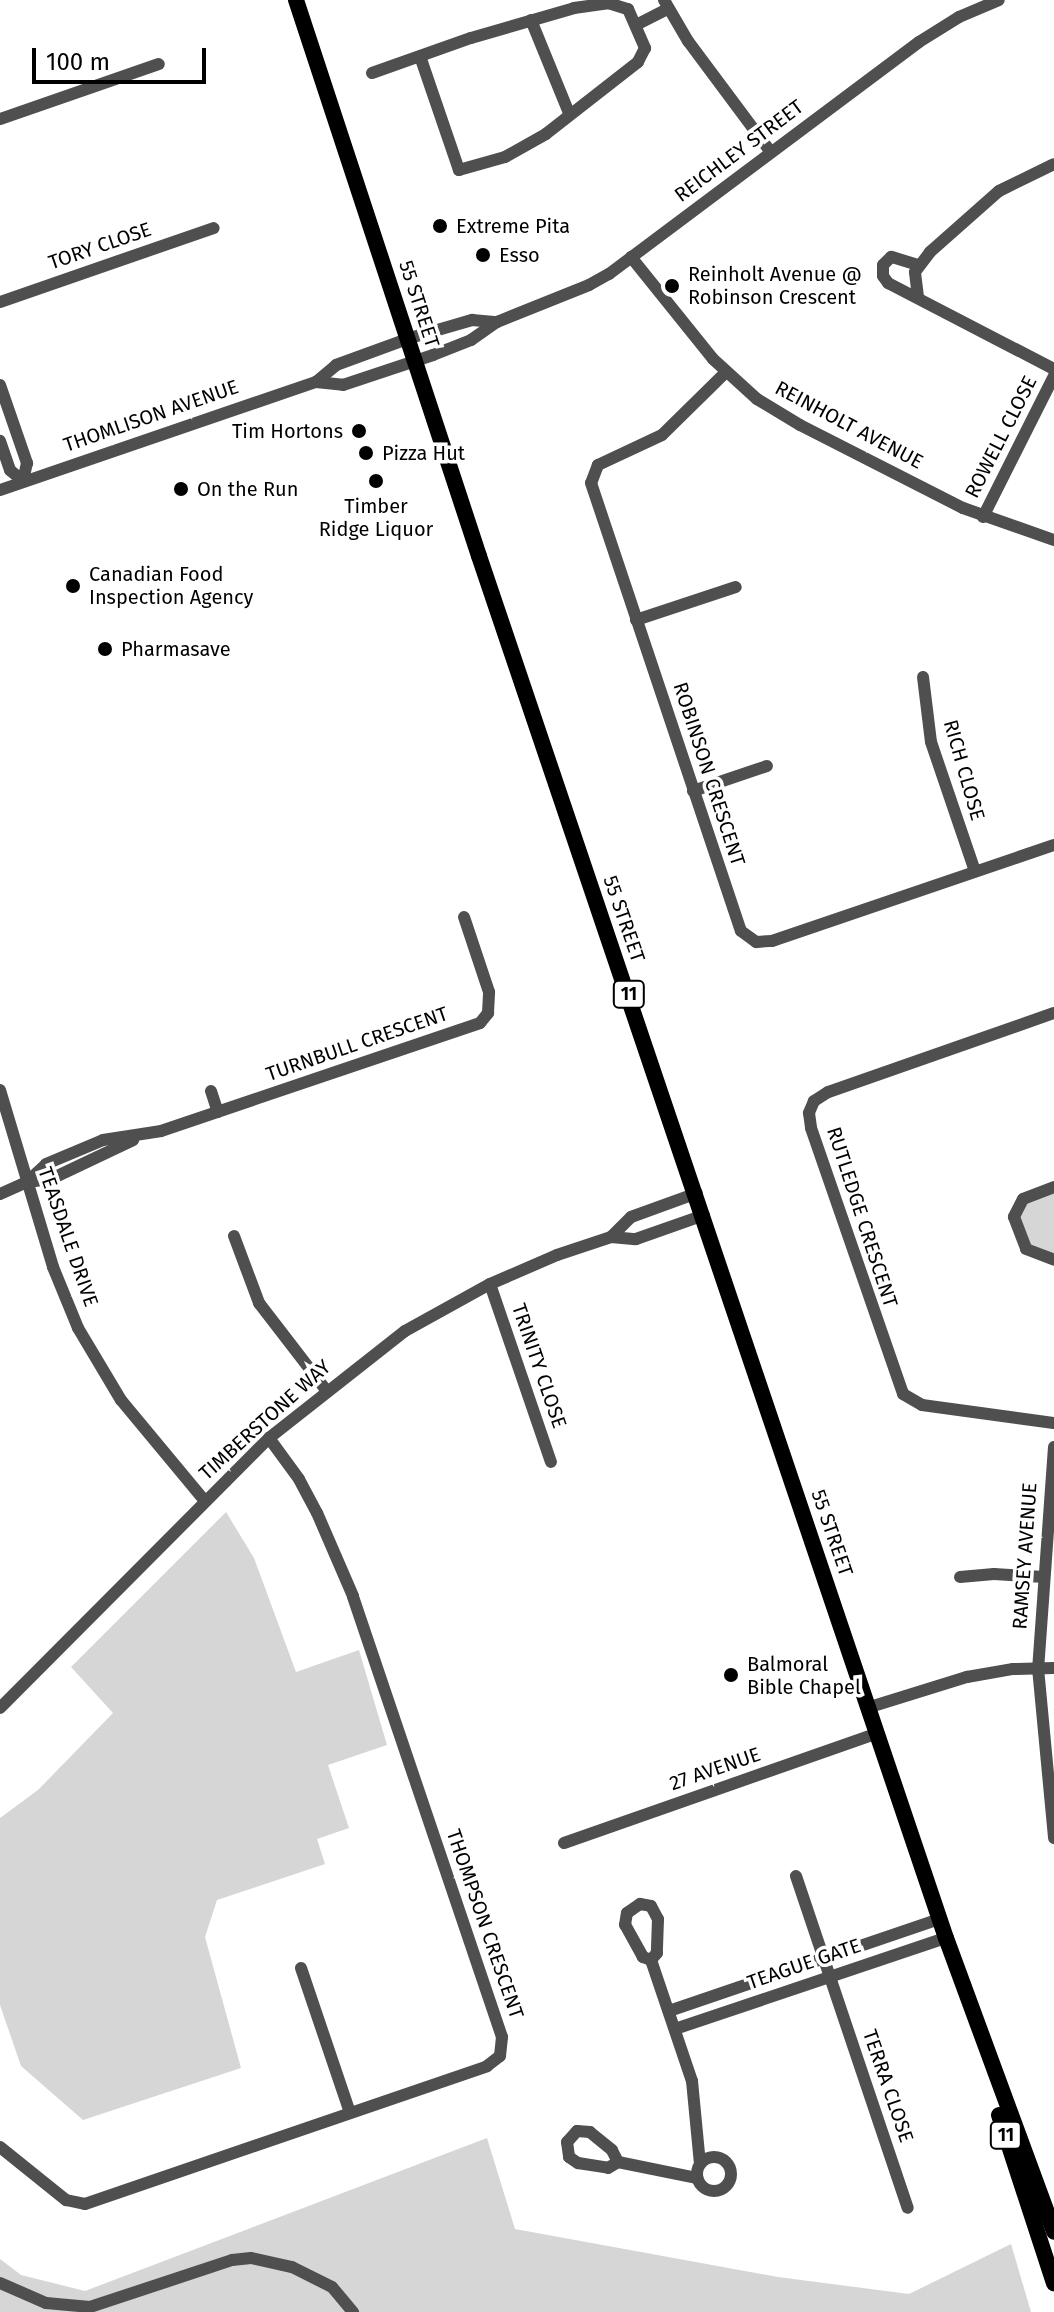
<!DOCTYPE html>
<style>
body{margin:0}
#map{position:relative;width:1054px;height:2312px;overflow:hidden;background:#fff;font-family:"Fira Sans",sans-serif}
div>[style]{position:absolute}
.green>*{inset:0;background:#d6d6d6}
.minor>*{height:12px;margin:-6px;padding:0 6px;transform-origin:6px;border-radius:6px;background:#4f4f4f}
.minor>.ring{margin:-6px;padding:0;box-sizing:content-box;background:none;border:12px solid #4f4f4f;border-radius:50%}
.major>*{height:16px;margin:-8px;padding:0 8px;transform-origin:8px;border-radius:8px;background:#000}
.dots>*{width:22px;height:22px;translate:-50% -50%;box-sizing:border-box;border:4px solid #fff;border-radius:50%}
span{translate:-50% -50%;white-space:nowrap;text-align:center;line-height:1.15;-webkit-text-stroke:7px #fff;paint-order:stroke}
.shield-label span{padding:2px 6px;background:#fff;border:2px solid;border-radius:6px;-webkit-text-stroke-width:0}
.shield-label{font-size:18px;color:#000;font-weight:700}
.street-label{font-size:20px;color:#000}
.poi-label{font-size:20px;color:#000}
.left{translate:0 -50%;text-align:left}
.right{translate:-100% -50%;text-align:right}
.scale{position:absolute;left:32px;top:48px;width:174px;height:36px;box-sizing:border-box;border:4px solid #000;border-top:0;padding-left:10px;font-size:24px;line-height:28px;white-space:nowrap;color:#000;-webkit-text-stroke:6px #fff;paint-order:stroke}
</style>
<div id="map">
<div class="green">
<div style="clip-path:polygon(1054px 1187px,1054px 1260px,1026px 1249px,1018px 1205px)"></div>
<div style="clip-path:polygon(226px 1512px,254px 1558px,296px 1672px,359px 1650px,387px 1745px,328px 1765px,349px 1828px,317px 1839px,325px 1864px,217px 1900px,205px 1937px,241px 2068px,83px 2120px,21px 2066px,0 2005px,0 1818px,38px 1790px,113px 1713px,71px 1667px)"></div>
<div style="clip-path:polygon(487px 2138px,515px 2229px,778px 2277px,909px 2294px,1011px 2244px,1031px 2312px,0 2312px,0 2259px,21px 2275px,85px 2291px)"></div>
</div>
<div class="minor">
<div style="left:664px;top:0;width:48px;rotate:59.7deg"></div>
<div style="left:688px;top:41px;width:137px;rotate:53.3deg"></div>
<div style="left:531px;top:20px;width:100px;rotate:67.8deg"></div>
<div style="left:636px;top:25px;width:35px;rotate:-27deg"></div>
<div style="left:372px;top:73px;width:105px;rotate:-19.5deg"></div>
<div style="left:471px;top:38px;width:107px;rotate:-16.2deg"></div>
<div style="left:574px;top:8px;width:34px;rotate:-8deg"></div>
<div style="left:608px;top:3px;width:21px;rotate:17deg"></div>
<div style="left:628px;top:9px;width:43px;rotate:66.4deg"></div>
<div style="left:645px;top:48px;width:16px;rotate:117deg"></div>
<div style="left:638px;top:62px;width:117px;rotate:142deg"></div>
<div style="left:546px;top:134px;width:47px;rotate:150.7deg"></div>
<div style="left:505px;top:157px;width:48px;rotate:164.2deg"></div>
<div style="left:459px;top:170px;width:120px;rotate:-108.9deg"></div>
<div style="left:0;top:119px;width:168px;rotate:-19.1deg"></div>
<div style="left:631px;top:257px;width:131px;rotate:51.2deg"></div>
<div style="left:713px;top:359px;width:59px;rotate:42.3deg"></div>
<div style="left:757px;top:399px;width:50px;rotate:31.2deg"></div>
<div style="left:800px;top:425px;width:183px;rotate:27deg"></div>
<div style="left:963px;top:508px;width:96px;rotate:19.4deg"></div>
<div style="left:918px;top:265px;width:28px;rotate:-163deg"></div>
<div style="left:891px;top:257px;width:11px;rotate:135deg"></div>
<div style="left:883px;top:265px;width:11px;rotate:90deg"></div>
<div style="left:883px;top:276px;width:9px;rotate:54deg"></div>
<div style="left:888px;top:283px;width:187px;rotate:27.4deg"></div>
<div style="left:918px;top:297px;width:25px;rotate:-97deg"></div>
<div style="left:915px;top:272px;width:25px;rotate:-53deg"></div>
<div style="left:930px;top:252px;width:92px;rotate:-41.5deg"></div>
<div style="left:999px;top:191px;width:61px;rotate:-26.1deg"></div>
<div style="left:0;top:302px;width:226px;rotate:-19.1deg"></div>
<div style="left:725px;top:373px;width:88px;rotate:135.5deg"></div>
<div style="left:662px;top:435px;width:71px;rotate:154.9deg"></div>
<div style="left:598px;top:465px;width:19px;rotate:111deg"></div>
<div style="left:591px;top:483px;width:472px;rotate:71.5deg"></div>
<div style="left:741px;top:931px;width:19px;rotate:36deg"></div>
<div style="left:756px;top:942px;width:16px;rotate:-4deg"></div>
<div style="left:772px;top:941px;width:298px;rotate:-18.8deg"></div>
<div style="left:316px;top:382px;width:27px;rotate:6deg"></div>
<div style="left:343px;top:385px;width:95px;rotate:-18.4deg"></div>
<div style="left:433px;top:355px;width:41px;rotate:-21.5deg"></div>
<div style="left:471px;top:340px;width:32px;rotate:-35deg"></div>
<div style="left:497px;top:322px;width:99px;rotate:-21.9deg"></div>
<div style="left:589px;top:285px;width:23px;rotate:-29deg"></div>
<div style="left:609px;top:274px;width:387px;rotate:-36.8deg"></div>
<div style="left:919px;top:42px;width:47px;rotate:-32deg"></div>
<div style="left:959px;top:17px;width:43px;rotate:-23deg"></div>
<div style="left:0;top:385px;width:83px;rotate:70.9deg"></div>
<div style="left:27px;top:463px;width:18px;rotate:103deg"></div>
<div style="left:23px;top:481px;width:17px;rotate:-140deg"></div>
<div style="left:10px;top:470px;width:31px;rotate:-109deg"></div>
<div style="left:0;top:490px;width:334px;rotate:-18.9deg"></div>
<div style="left:316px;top:382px;width:26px;rotate:-40deg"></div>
<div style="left:336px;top:365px;width:79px;rotate:-20deg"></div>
<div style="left:410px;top:338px;width:65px;rotate:-16.2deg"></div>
<div style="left:472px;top:320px;width:25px;rotate:5deg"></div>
<div style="left:983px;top:517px;width:158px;rotate:-63.3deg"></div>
<div style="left:636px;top:620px;width:105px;rotate:-18.3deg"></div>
<div style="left:923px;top:677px;width:65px;rotate:83deg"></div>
<div style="left:931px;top:742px;width:136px;rotate:71.2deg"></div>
<div style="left:693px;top:791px;width:78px;rotate:-18.7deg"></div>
<div style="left:1054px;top:1013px;width:239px;rotate:160.7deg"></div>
<div style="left:828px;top:1092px;width:17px;rotate:147deg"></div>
<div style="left:814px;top:1101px;width:13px;rotate:113deg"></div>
<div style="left:809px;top:1113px;width:15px;rotate:82deg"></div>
<div style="left:811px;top:1128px;width:281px;rotate:70.9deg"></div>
<div style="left:903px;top:1394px;width:22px;rotate:30deg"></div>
<div style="left:922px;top:1405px;width:133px;rotate:7.8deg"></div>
<div style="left:0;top:1090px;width:185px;rotate:73.3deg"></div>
<div style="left:53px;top:1267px;width:66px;rotate:67.7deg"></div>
<div style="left:78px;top:1328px;width:84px;rotate:59.2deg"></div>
<div style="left:121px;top:1400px;width:131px;rotate:50.3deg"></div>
<div style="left:211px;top:1091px;width:22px;rotate:72deg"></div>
<div style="left:27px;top:1182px;width:26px;rotate:-43deg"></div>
<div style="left:46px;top:1164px;width:62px;rotate:-22.8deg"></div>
<div style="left:103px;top:1140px;width:59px;rotate:-8.8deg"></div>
<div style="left:161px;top:1131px;width:337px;rotate:-18.7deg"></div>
<div style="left:480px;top:1023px;width:13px;rotate:-51deg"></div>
<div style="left:488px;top:1013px;width:21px;rotate:-87deg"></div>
<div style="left:489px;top:992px;width:79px;rotate:-108.4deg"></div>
<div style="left:1054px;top:1187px;width:33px;rotate:159deg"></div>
<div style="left:1023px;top:1199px;width:20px;rotate:117deg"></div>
<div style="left:1014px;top:1217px;width:34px;rotate:69deg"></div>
<div style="left:1026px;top:1249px;width:30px;rotate:21deg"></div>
<div style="left:0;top:1194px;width:30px;rotate:-24deg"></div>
<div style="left:27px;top:1182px;width:24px;rotate:-7deg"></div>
<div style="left:51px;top:1179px;width:91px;rotate:-25.4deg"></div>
<div style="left:234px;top:1236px;width:72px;rotate:69.5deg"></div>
<div style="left:259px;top:1303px;width:110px;rotate:52.4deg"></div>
<div style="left:611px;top:1237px;width:28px;rotate:-45deg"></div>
<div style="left:631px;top:1217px;width:70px;rotate:-20deg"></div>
<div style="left:490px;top:1284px;width:188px;rotate:71.1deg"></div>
<div style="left:1054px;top:1447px;width:222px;rotate:94.1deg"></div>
<div style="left:1038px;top:1668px;width:171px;rotate:84.6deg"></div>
<div style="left:960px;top:1577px;width:34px;rotate:-5deg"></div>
<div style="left:994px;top:1574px;width:50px;rotate:3.4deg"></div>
<div style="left:870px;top:1707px;width:102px;rotate:-17.2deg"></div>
<div style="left:967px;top:1677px;width:47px;rotate:-9.9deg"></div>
<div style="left:1013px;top:1669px;width:41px;rotate:-1.4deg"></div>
<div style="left:0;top:1708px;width:381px;rotate:-45.1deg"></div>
<div style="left:269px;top:1438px;width:173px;rotate:-38.2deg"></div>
<div style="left:405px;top:1331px;width:97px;rotate:-28.9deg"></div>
<div style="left:490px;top:1284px;width:73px;rotate:-23.4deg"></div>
<div style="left:557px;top:1255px;width:57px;rotate:-18.4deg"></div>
<div style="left:611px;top:1237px;width:25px;rotate:5deg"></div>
<div style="left:636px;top:1239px;width:72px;rotate:-19.4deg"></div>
<div style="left:564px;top:1843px;width:333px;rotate:-19.3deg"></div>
<div style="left:796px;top:1876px;width:350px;rotate:71.4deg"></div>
<div style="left:651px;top:1960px;width:9px;rotate:-159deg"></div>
<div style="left:643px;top:1957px;width:37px;rotate:-119deg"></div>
<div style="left:625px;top:1925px;width:12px;rotate:-81deg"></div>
<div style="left:627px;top:1913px;width:16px;rotate:-35deg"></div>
<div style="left:640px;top:1904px;width:11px;rotate:10deg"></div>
<div style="left:651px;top:1906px;width:15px;rotate:62deg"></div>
<div style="left:658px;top:1919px;width:34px;rotate:92deg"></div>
<div style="left:657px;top:1953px;width:9px;rotate:131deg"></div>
<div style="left:651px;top:1960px;width:128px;rotate:71.3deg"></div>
<div style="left:692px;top:2081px;width:83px;rotate:84.5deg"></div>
<div style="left:301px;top:1968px;width:153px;rotate:71.3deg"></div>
<div style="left:669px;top:2011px;width:286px;rotate:-18.8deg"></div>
<div style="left:675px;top:2029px;width:286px;rotate:-18.6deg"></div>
<div style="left:0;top:2147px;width:85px;rotate:38.8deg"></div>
<div style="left:66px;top:2200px;width:19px;rotate:12deg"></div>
<div style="left:85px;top:2204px;width:425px;rotate:-18.9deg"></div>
<div style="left:487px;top:2066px;width:16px;rotate:-38deg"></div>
<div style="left:500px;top:2056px;width:19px;rotate:-84deg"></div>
<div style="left:502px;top:2037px;width:465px;rotate:-108.7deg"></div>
<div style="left:353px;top:1596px;width:90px;rotate:-113.4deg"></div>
<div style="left:317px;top:1513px;width:38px;rotate:-118deg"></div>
<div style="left:299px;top:1479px;width:51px;rotate:-126.2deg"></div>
<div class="ring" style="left:697px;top:2157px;width:22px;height:22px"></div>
<div style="left:618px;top:2162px;width:13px;rotate:-117deg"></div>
<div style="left:612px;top:2150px;width:28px;rotate:-141deg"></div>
<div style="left:590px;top:2132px;width:13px;rotate:-176deg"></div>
<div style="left:577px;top:2131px;width:15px;rotate:132deg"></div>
<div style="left:567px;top:2142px;width:15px;rotate:82deg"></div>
<div style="left:569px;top:2157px;width:11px;rotate:34deg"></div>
<div style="left:578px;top:2163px;width:30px;rotate:9deg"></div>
<div style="left:608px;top:2168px;width:12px;rotate:-31deg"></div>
<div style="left:618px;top:2162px;width:81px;rotate:11.4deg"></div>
<div style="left:0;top:2283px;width:50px;rotate:23.5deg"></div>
<div style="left:46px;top:2303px;width:44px;rotate:5.2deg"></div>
<div style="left:90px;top:2307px;width:150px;rotate:-18.3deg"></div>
<div style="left:232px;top:2260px;width:19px;rotate:-6deg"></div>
<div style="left:251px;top:2258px;width:42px;rotate:12.4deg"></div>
<div style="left:292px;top:2267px;width:45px;rotate:26.6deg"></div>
<div style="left:332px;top:2287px;width:33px;rotate:50deg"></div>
</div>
<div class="major">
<div style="left:296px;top:0;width:585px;rotate:71.78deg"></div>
<div style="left:479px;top:556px;width:1459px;rotate:71.33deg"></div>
<div style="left:946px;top:1938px;width:313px;rotate:69.8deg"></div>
<div style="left:999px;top:2115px;width:177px;rotate:71.9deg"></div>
</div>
<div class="dots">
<div style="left:440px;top:226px;background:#000"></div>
<div style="left:483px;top:255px;background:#000"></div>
<div style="left:672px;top:286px;background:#000"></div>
<div style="left:359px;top:431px;background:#000"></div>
<div style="left:366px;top:453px;background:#000"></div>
<div style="left:376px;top:481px;background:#000"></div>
<div style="left:181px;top:489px;background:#000"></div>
<div style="left:73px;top:586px;background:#000"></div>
<div style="left:105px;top:649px;background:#000"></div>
<div style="left:731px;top:1675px;background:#000"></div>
</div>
<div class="shield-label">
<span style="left:629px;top:994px">11</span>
<span style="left:1006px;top:2135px">11</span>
</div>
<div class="street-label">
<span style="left:739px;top:151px;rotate:-37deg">REICHLEY STREET</span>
<span style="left:100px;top:246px;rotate:-19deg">TORY CLOSE</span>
<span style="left:419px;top:304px;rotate:72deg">55 STREET</span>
<span style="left:151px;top:416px;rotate:-19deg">THOMLISON AVENUE</span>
<span style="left:849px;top:425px;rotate:28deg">REINHOLT AVENUE</span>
<span style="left:1001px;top:437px;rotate:-63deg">ROWELL CLOSE</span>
<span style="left:964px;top:770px;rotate:74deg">RICH CLOSE</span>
<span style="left:709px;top:774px;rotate:72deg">ROBINSON CRESCENT</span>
<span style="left:624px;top:919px;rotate:71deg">55 STREET</span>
<span style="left:357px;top:1044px;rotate:-19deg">TURNBULL CRESCENT</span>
<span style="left:862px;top:1217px;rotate:72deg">RUTLEDGE CRESCENT</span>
<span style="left:68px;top:1237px;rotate:71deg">TEASDALE DRIVE</span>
<span style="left:539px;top:1366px;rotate:71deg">TRINITY CLOSE</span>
<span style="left:265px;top:1420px;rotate:-42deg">TIMBERSTONE WAY</span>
<span style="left:832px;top:1533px;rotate:71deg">55 STREET</span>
<span style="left:1025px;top:1556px;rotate:-86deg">RAMSEY AVENUE</span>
<span style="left:715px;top:1769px;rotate:-19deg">27 AVENUE</span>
<span style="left:485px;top:1924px;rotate:71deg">THOMPSON CRESCENT</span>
<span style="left:804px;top:1964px;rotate:-19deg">TEAGUE GATE</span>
<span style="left:888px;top:2086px;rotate:71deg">TERRA CLOSE</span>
</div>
<div class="poi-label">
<span class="left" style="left:456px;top:226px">Extreme Pita</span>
<span class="left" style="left:499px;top:255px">Esso</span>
<span class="left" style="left:688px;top:286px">Reinholt Avenue @<br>Robinson Crescent</span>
<span class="right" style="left:343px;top:431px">Tim Hortons</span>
<span class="left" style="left:382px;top:453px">Pizza Hut</span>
<span class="left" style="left:197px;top:489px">On the Run</span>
<span style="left:376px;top:518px">Timber<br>Ridge Liquor</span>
<span class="left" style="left:89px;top:586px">Canadian Food<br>Inspection Agency</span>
<span class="left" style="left:121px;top:649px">Pharmasave</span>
<span class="left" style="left:747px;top:1676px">Balmoral<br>Bible Chapel</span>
</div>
<div class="scale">100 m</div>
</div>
